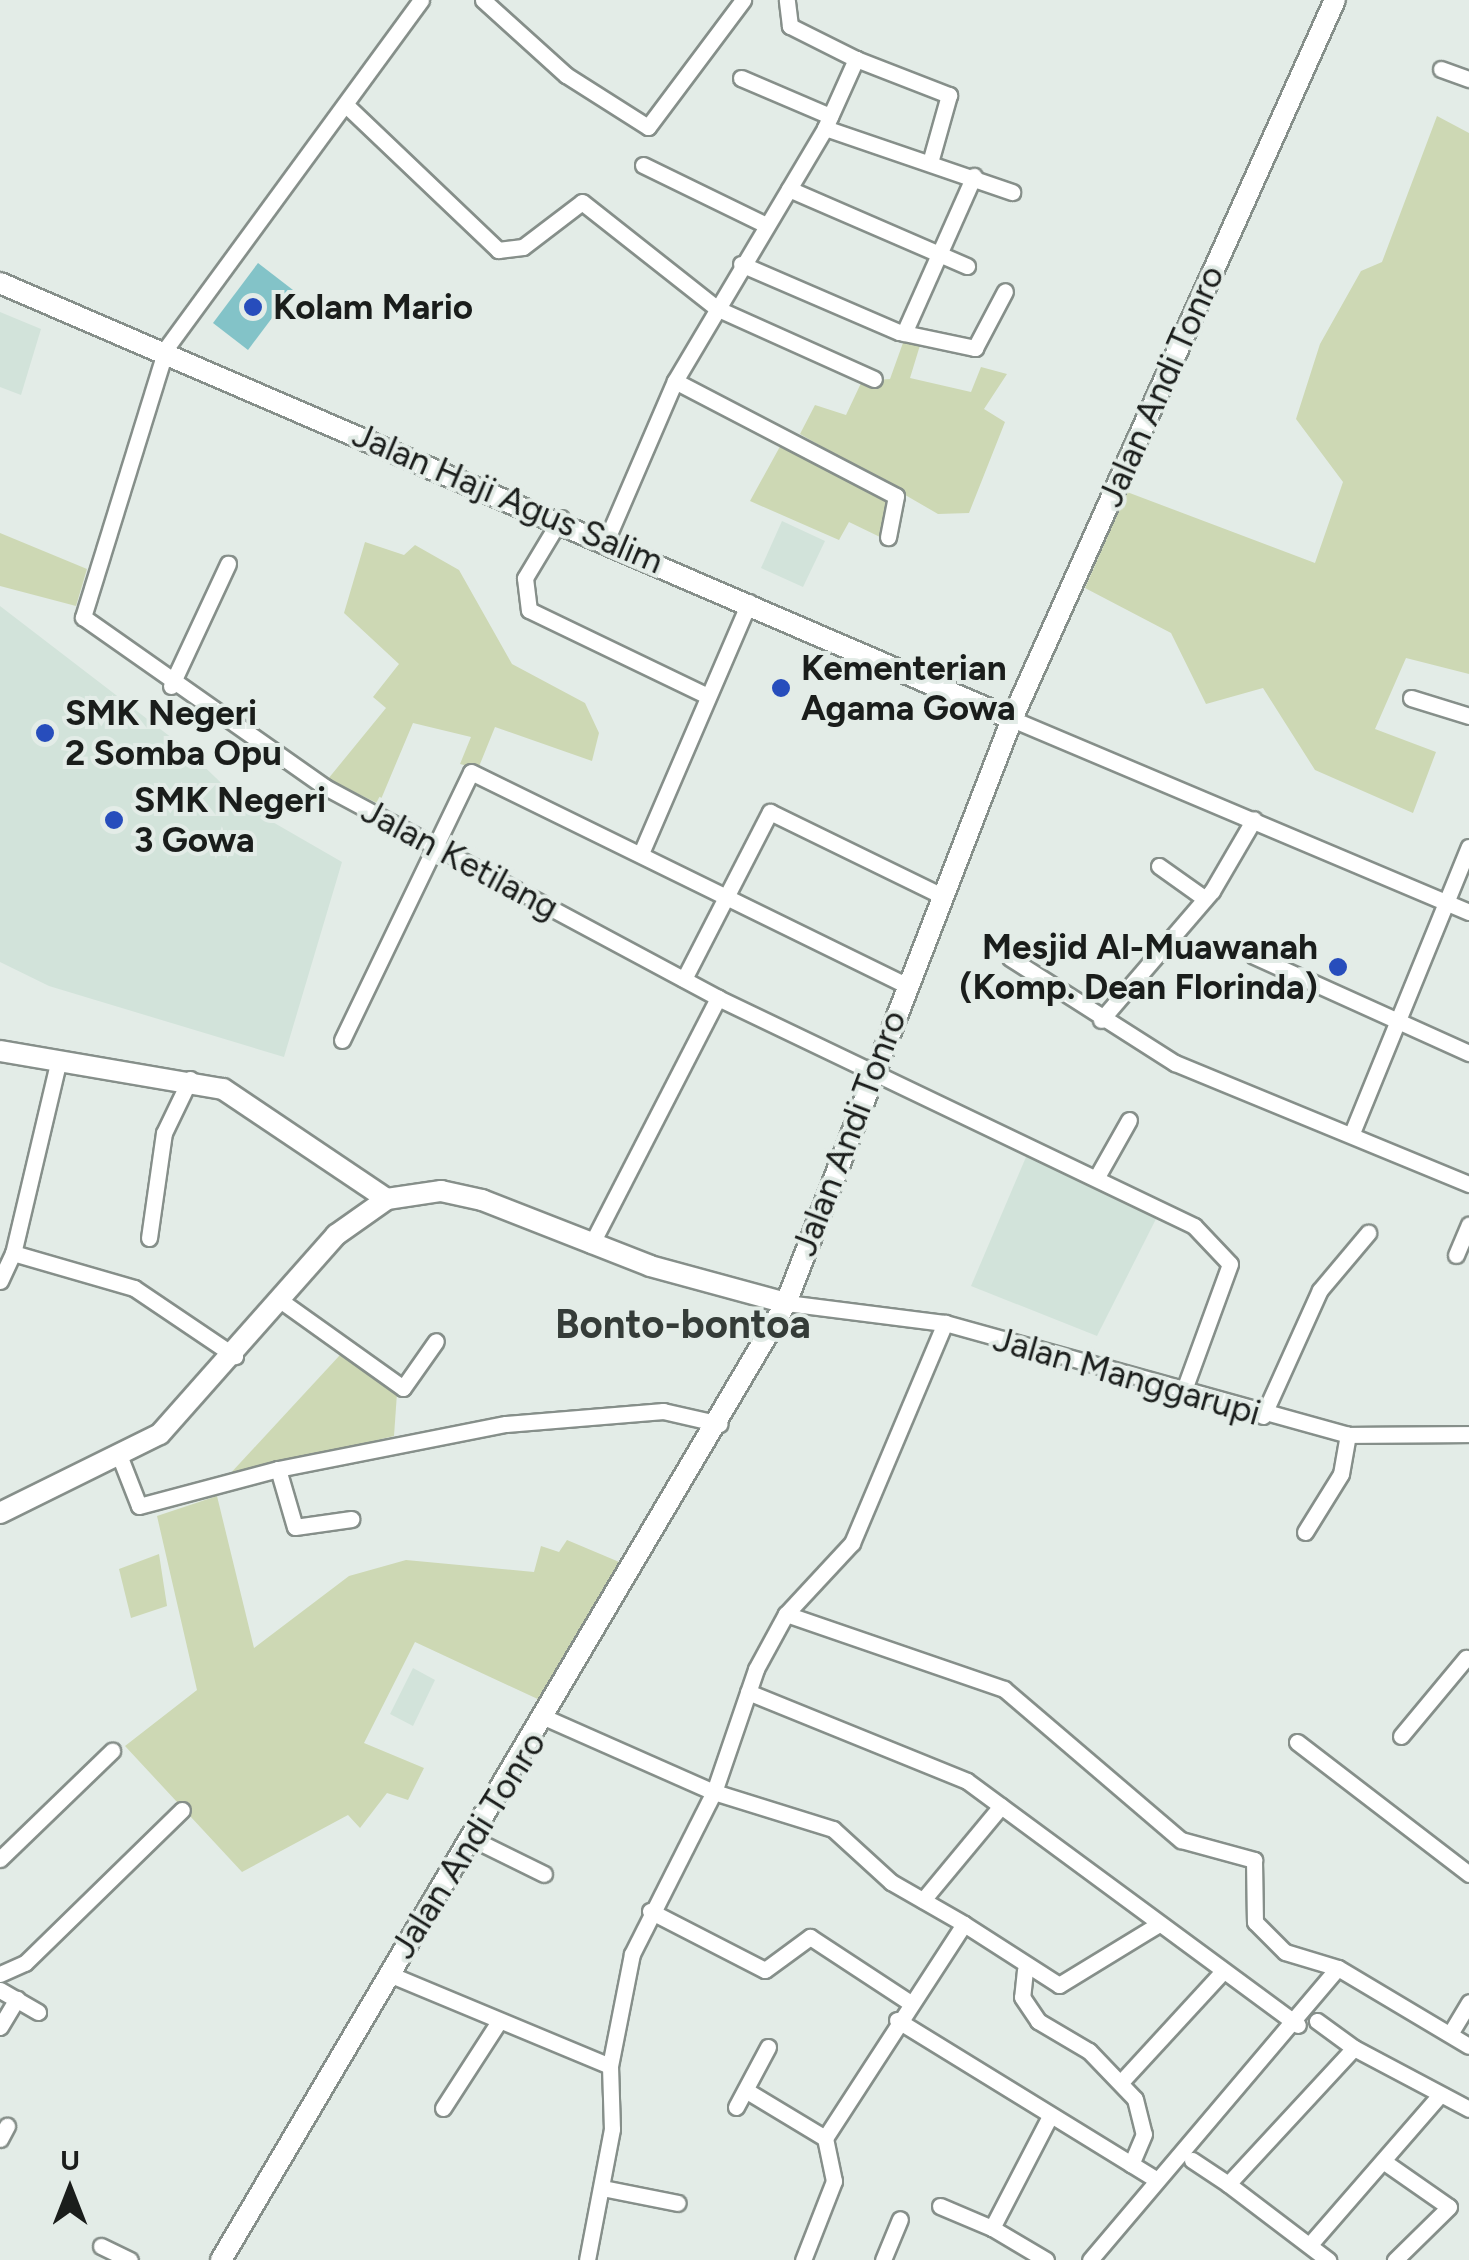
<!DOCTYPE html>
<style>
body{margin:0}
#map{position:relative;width:1469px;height:2260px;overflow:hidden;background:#e3ece7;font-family:Figtree,sans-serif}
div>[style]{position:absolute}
.built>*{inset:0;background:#d2e3da}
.green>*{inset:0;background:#cdd8b4}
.water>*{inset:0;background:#83c3c8}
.roads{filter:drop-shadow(2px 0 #868f8a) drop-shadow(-2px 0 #868f8a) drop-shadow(0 2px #868f8a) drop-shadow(0 -2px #868f8a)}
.street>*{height:15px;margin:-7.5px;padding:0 7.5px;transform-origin:7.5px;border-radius:7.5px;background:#fff}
.secondary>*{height:20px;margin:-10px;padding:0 10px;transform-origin:10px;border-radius:10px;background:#fff}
.dots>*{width:28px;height:28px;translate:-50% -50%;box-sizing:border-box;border:5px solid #e3ece7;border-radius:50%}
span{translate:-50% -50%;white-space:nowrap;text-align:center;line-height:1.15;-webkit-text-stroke:8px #e3ece7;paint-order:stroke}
.poi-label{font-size:35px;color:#1a1d1b;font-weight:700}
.left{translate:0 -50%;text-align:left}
.right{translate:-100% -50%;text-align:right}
.street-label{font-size:35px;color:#1a1d1b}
.quarter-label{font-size:40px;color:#353c38;font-weight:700}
.north{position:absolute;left:20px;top:2140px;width:100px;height:100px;-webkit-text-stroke:8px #e3ece7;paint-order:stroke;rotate:0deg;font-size:28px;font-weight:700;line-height:40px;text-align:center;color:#1a1d1b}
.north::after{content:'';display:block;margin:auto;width:35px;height:45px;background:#1a1d1b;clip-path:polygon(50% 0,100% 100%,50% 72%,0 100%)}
</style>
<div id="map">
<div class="built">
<div style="clip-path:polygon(0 312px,41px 329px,21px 395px,0 387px)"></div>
<div style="clip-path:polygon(782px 521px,825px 541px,803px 587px,761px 568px)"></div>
<div style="clip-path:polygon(0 606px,185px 748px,245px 806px,342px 862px,284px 1057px,49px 986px,0 962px)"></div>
<div style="clip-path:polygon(1032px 1143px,1163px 1205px,1097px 1336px,971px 1286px)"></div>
<div style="clip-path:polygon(413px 1668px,435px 1680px,413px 1726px,390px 1714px)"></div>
</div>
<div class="green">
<div style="clip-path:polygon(1437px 116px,1469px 133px,1469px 674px,1406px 658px,1375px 729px,1436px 752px,1413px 813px,1315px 770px,1263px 688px,1206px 704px,1171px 633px,1085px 588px,1127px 492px,1315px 563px,1343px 482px,1296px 419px,1320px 344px,1361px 271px,1382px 262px)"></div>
<div style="clip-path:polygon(904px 340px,921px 342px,910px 378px,971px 392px,981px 367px,1007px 374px,984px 409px,1005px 422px,969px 513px,938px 514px,800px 434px,815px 405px,846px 415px,862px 381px,890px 379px)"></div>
<div style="clip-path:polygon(783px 441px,894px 501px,880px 537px,849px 522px,839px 540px,750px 501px)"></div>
<div style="clip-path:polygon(0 533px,87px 569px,76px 606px,0 586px)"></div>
<div style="clip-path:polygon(365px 542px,404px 555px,415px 545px,459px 570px,512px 664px,585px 703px,599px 733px,592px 761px,495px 727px,478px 769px,460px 764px,471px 737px,413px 723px,379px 804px,328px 779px,386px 708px,373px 697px,399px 664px,344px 613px)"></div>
<div style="clip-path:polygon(340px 1355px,397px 1393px,394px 1436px,228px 1476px)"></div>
<div style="clip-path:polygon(217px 1496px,254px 1648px,349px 1576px,406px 1560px,534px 1572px,541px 1546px,559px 1552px,567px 1540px,624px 1564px,542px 1701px,415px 1642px,364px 1743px,424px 1768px,408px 1800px,387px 1793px,360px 1828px,348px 1815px,242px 1872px,125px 1746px,197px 1690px,157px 1516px)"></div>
<div style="clip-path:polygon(159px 1554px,167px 1606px,131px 1618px,119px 1569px)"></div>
</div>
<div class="water">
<div style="clip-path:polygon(258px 263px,293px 290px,248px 350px,213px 323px)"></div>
</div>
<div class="roads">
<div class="street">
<div style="left:421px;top:0;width:432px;rotate:126.2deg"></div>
<div style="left:166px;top:349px;width:281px;rotate:107.2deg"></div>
<div style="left:83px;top:617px;width:296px;rotate:35.1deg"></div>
<div style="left:325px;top:787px;width:446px;rotate:28.2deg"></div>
<div style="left:718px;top:998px;width:528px;rotate:25.59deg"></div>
<div style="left:1194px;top:1226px;width:52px;rotate:46.5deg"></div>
<div style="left:1230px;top:1264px;width:140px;rotate:110.1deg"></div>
<div style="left:483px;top:0;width:112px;rotate:42.1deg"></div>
<div style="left:566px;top:75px;width:97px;rotate:32.4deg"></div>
<div style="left:648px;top:127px;width:159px;rotate:-53.2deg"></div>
<div style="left:856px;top:59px;width:100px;rotate:21.2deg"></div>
<div style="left:949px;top:95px;width:66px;rotate:105.7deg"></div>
<div style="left:1441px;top:69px;width:30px;rotate:20deg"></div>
<div style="left:741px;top:78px;width:97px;rotate:23.1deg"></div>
<div style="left:347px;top:106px;width:209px;rotate:43.6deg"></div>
<div style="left:498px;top:250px;width:25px;rotate:-7deg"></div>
<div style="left:523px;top:247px;width:74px;rotate:-37.3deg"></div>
<div style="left:582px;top:202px;width:171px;rotate:38.3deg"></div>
<div style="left:716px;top:308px;width:173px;rotate:24.2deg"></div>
<div style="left:825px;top:128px;width:198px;rotate:18.9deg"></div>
<div style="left:643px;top:165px;width:137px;rotate:26deg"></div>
<div style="left:789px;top:189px;width:194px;rotate:23.4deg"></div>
<div style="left:741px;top:264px;width:172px;rotate:23.3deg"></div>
<div style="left:899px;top:332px;width:78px;rotate:11.9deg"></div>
<div style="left:975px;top:348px;width:64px;rotate:-62.2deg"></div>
<div style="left:904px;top:333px;width:172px;rotate:-66deg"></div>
<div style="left:675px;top:381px;width:249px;rotate:27.5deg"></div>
<div style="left:896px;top:496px;width:42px;rotate:101deg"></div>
<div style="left:561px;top:518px;width:70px;rotate:121deg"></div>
<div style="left:525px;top:578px;width:32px;rotate:83deg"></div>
<div style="left:529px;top:610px;width:196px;rotate:25.7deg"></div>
<div style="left:606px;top:541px;width:174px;rotate:-66.7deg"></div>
<div style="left:675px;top:381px;width:294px;rotate:-59.3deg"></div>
<div style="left:825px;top:128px;width:76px;rotate:-65.8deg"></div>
<div style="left:856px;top:59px;width:74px;rotate:-153.4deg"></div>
<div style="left:790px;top:26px;width:26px;rotate:-97deg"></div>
<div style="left:171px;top:686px;width:135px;rotate:-65deg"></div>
<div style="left:1411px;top:698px;width:61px;rotate:17.2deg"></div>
<div style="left:1012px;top:719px;width:496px;rotate:22.9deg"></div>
<div style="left:642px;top:851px;width:271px;rotate:-66.7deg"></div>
<div style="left:1159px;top:866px;width:55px;rotate:35.4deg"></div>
<div style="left:1254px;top:956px;width:236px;rotate:24.3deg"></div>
<div style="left:1010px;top:958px;width:196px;rotate:32.5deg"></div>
<div style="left:1175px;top:1063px;width:318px;rotate:22.4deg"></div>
<div style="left:684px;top:979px;width:188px;rotate:-62.8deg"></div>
<div style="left:770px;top:812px;width:191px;rotate:26deg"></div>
<div style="left:1101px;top:1020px;width:170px;rotate:-49.3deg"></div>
<div style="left:1212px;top:891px;width:83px;rotate:-59.7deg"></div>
<div style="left:342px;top:1040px;width:297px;rotate:-64.3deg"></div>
<div style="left:471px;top:772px;width:483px;rotate:26.1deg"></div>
<div style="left:59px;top:1059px;width:199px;rotate:103.3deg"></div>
<div style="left:13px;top:1253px;width:126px;rotate:16.1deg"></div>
<div style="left:134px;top:1288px;width:122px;rotate:34deg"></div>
<div style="left:1352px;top:1133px;width:309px;rotate:-67.8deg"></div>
<div style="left:1098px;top:1175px;width:63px;rotate:-60.6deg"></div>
<div style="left:149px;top:1238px;width:106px;rotate:-81.9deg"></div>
<div style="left:164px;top:1133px;width:60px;rotate:-64.3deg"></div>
<div style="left:591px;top:1245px;width:278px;rotate:-62.8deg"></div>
<div style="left:1456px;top:1255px;width:33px;rotate:-67deg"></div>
<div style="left:0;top:1281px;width:31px;rotate:-65deg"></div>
<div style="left:284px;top:1303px;width:146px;rotate:35.5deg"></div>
<div style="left:403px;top:1388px;width:57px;rotate:-54.9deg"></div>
<div style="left:786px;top:1303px;width:160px;rotate:7.2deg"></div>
<div style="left:945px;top:1323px;width:418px;rotate:15.5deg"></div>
<div style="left:1348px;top:1435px;width:121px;rotate:-0.5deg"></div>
<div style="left:1263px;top:1416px;width:138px;rotate:-65.7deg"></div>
<div style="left:1320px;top:1290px;width:75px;rotate:-49.9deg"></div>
<div style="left:121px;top:1460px;width:49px;rotate:68.6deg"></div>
<div style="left:139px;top:1506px;width:144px;rotate:-14.9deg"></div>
<div style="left:278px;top:1469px;width:60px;rotate:73.7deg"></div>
<div style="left:295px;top:1527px;width:57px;rotate:-8.1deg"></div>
<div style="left:278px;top:1469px;width:232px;rotate:-11.2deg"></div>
<div style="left:506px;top:1424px;width:158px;rotate:-4.7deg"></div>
<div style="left:663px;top:1411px;width:58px;rotate:12.8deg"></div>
<div style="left:1305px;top:1532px;width:68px;rotate:-58.2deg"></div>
<div style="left:1341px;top:1474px;width:40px;rotate:-80deg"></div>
<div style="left:786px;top:1614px;width:231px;rotate:19deg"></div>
<div style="left:1004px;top:1689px;width:233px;rotate:40.5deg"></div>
<div style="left:1181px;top:1840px;width:76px;rotate:15.3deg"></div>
<div style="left:1254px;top:1860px;width:62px;rotate:89.1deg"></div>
<div style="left:1255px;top:1922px;width:42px;rotate:45deg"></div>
<div style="left:1285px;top:1952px;width:55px;rotate:16.8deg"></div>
<div style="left:748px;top:1692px;width:236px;rotate:22.1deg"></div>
<div style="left:967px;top:1781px;width:411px;rotate:36.4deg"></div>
<div style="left:546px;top:1718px;width:184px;rotate:23.8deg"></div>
<div style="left:714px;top:1792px;width:125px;rotate:17.3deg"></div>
<div style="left:833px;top:1829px;width:79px;rotate:42.4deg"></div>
<div style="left:891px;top:1882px;width:84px;rotate:29.9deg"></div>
<div style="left:964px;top:1924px;width:255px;rotate:123deg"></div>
<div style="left:825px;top:2138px;width:44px;rotate:78.2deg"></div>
<div style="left:834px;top:2181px;width:85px;rotate:111.4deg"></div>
<div style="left:1401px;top:1736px;width:102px;rotate:-50.2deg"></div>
<div style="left:1297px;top:1742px;width:217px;rotate:37.5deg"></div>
<div style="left:473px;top:1839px;width:79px;rotate:26.2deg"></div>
<div style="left:0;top:1859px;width:156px;rotate:-44deg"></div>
<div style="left:923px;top:1900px;width:122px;rotate:-50.3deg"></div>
<div style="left:650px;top:1911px;width:129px;rotate:27.2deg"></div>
<div style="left:765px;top:1970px;width:56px;rotate:-36.3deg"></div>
<div style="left:810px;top:1937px;width:118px;rotate:33.3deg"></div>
<div style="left:964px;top:1924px;width:113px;rotate:32.7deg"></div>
<div style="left:1059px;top:1985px;width:117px;rotate:-31.4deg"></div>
<div style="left:1025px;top:1970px;width:27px;rotate:96deg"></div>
<div style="left:1022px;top:1997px;width:29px;rotate:56deg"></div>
<div style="left:1038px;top:2021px;width:59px;rotate:30.5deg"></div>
<div style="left:1089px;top:2051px;width:66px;rotate:46.2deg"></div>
<div style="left:1135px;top:2099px;width:36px;rotate:76deg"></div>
<div style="left:1144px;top:2134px;width:33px;rotate:113deg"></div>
<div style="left:0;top:1974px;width:27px;rotate:-24deg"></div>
<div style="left:25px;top:1963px;width:219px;rotate:-44.3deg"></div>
<div style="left:389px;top:1974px;width:239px;rotate:22.6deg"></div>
<div style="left:610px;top:2066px;width:63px;rotate:88.2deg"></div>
<div style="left:612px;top:2129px;width:133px;rotate:100.8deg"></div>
<div style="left:0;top:1990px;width:44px;rotate:30.1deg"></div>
<div style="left:897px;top:2020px;width:302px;rotate:31.6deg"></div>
<div style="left:1317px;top:2021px;width:46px;rotate:36.1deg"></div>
<div style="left:0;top:2027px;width:33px;rotate:-59deg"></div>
<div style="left:1450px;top:2034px;width:37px;rotate:-59deg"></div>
<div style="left:610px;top:2066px;width:114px;rotate:-78.9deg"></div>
<div style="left:632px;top:1954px;width:182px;rotate:-63.2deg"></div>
<div style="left:714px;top:1792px;width:130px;rotate:-71.1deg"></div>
<div style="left:756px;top:1669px;width:63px;rotate:-61.4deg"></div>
<div style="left:786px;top:1614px;width:97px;rotate:-47.1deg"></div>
<div style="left:852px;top:1543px;width:239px;rotate:-67.1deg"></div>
<div style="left:1122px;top:2081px;width:149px;rotate:-47.4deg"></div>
<div style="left:747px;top:2091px;width:91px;rotate:31.1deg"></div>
<div style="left:736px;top:2107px;width:68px;rotate:-61.9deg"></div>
<div style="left:443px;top:2108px;width:101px;rotate:-57.1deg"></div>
<div style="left:0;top:2139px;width:15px;rotate:-62deg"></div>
<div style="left:1192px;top:2160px;width:43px;rotate:33.7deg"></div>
<div style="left:1228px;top:2184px;width:185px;rotate:-47.2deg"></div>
<div style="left:1354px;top:2048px;width:130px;rotate:27.9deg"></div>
<div style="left:1383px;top:2161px;width:80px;rotate:34.9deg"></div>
<div style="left:1449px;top:2207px;width:76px;rotate:135.5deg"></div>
<div style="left:1228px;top:2184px;width:126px;rotate:37.2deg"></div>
<div style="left:603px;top:2188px;width:76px;rotate:11.3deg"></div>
<div style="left:940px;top:2206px;width:56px;rotate:22.9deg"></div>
<div style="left:1312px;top:2242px;width:194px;rotate:-49deg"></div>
<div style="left:101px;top:2246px;width:32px;rotate:26deg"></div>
<div style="left:883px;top:2260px;width:44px;rotate:-67.5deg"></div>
<div style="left:1046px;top:2260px;width:63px;rotate:-149.3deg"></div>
<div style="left:992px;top:2228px;width:124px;rotate:-62.6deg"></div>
<div style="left:1090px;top:2260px;width:383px;rotate:-49.7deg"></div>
<div style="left:1338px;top:1968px;width:152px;rotate:30.8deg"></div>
</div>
<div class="secondary">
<div style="left:0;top:283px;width:1102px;rotate:23.31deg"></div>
<div style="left:0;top:1051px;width:226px;rotate:9.7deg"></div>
<div style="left:223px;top:1089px;width:197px;rotate:33.9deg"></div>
<div style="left:0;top:1513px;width:178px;rotate:-26.3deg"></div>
<div style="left:160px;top:1434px;width:266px;rotate:-48.5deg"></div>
<div style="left:336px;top:1235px;width:62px;rotate:-35.2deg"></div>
<div style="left:387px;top:1199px;width:55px;rotate:-8.4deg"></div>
<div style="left:441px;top:1191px;width:42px;rotate:12.4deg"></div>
<div style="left:482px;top:1200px;width:180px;rotate:21.4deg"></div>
<div style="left:650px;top:1266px;width:141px;rotate:15.2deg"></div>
<div style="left:221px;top:2260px;width:1111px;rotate:-59.44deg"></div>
<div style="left:786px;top:1303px;width:626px;rotate:-68.84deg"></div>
<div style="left:1012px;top:719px;width:788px;rotate:-65.81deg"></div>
</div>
</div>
<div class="dots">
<div style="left:253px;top:307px;background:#274dbc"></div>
<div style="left:781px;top:688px;background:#274dbc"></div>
<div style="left:45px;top:733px;background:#274dbc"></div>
<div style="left:114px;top:820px;background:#274dbc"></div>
<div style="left:1338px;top:967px;background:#274dbc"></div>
</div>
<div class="poi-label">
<span class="left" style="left:273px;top:307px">Kolam Mario</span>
<span class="left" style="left:801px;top:688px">Kementerian<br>Agama Gowa</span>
<span class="left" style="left:65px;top:733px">SMK Negeri<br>2 Somba Opu</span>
<span class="left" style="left:134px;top:820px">SMK Negeri<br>3 Gowa</span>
<span class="right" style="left:1318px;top:967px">Mesjid Al-Muawanah<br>(Komp. Dean Florinda)</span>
</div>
<div class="street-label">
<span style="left:1161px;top:386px;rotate:-66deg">Jalan Andi Tonro</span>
<span style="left:508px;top:498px;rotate:23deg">Jalan Haji Agus Salim</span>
<span style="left:460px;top:859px;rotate:28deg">Jalan Ketilang</span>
<span style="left:849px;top:1133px;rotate:-69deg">Jalan Andi Tonro</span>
<span style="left:1127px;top:1376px;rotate:16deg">Jalan Manggarupi</span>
<span style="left:468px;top:1845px;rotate:-58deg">Jalan Andi Tonro</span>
</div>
<div class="quarter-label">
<span style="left:683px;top:1324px">Bonto-bontoa</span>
</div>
<div class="north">U</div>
</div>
